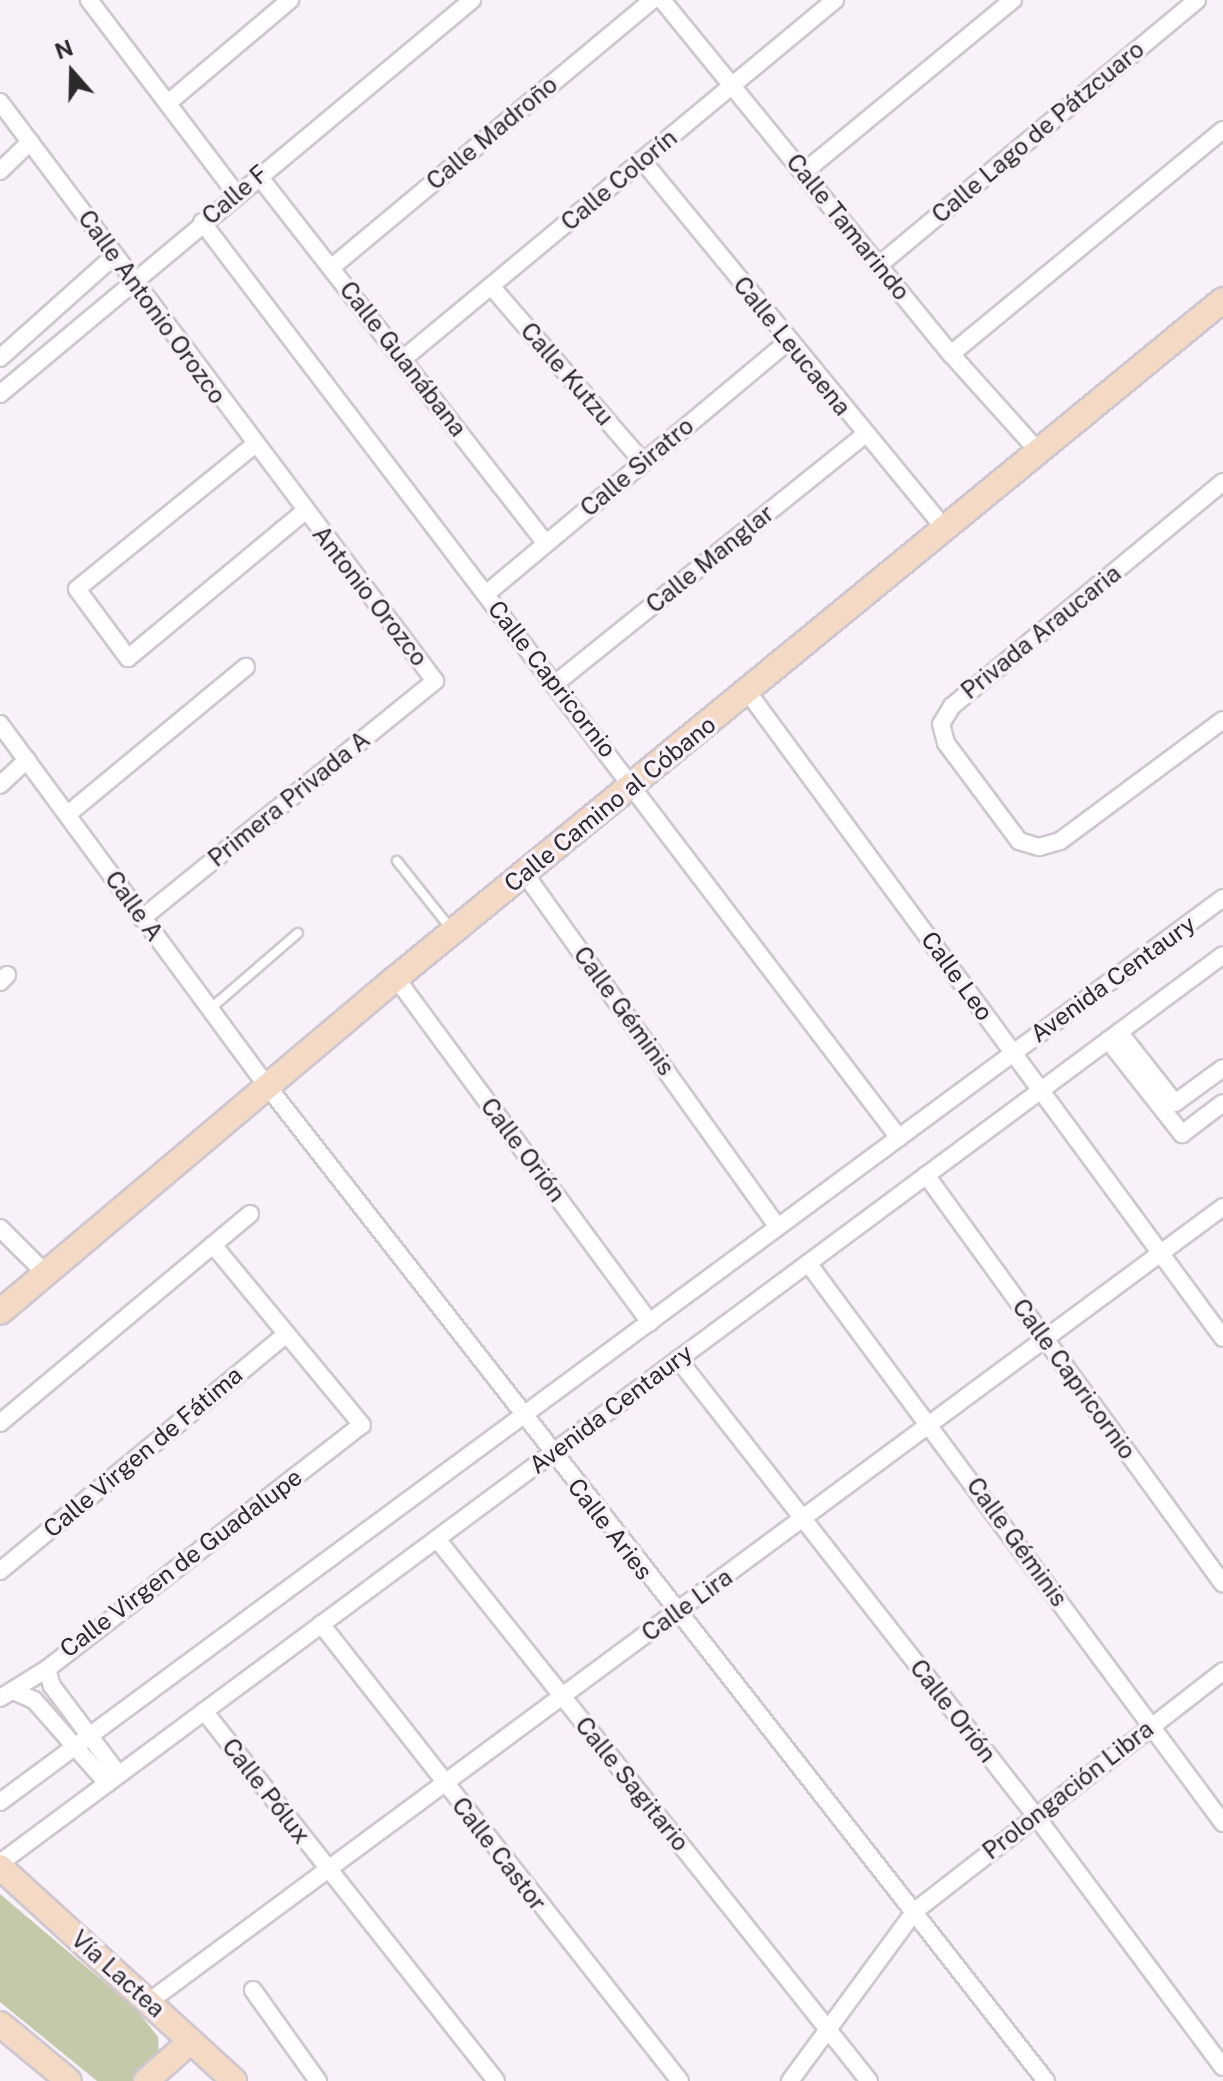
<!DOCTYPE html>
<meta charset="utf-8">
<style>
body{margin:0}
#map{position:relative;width:1223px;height:2081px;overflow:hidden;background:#f9f1f9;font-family:"Public Sans",sans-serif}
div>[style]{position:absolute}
.green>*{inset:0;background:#c4c9a9}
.roads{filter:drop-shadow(2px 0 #cfc7cf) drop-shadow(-2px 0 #cfc7cf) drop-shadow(0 2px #cfc7cf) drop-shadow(0 -2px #cfc7cf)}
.lane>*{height:8px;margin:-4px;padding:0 4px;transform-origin:4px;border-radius:4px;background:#fff}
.street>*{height:16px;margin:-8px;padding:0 8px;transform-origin:8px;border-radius:8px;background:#fff}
.secondary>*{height:24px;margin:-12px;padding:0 12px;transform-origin:12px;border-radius:12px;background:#f4d9c5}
span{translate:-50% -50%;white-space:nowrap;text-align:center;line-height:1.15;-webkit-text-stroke:7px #f9f1f9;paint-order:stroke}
.street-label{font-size:24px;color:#2c2a2c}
.north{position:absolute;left:32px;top:32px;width:80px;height:80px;-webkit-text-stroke:6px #f9f1f9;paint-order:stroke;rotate:340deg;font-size:22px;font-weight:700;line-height:32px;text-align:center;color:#2c2a2c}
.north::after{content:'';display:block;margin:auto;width:28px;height:36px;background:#2c2a2c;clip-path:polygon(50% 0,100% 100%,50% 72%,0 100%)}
</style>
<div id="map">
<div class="green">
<div style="clip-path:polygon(0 1894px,136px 2009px,158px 2037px,159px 2054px,134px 2081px,97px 2081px,0 2002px)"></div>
</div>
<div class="roads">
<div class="lane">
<div style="left:397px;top:861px;width:87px;rotate:51.5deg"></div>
<div style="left:210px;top:1009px;width:116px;rotate:-40.8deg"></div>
</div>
<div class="street">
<div style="left:89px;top:0;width:243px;rotate:52.8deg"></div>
<div style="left:662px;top:0;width:457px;rotate:50.8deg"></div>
<div style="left:951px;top:354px;width:129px;rotate:48.1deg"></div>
<div style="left:0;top:102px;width:724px;rotate:53.08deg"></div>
<div style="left:435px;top:681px;width:377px;rotate:141deg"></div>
<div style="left:168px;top:103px;width:160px;rotate:-40.2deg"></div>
<div style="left:642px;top:160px;width:477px;rotate:50.6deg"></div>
<div style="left:0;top:171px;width:42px;rotate:-44deg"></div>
<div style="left:804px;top:172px;width:271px;rotate:-39.5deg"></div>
<div style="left:258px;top:175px;width:468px;rotate:52deg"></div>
<div style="left:202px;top:222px;width:1151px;rotate:52.73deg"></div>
<div style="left:879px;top:265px;width:414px;rotate:-39.8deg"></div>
<div style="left:332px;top:267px;width:417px;rotate:-39.8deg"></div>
<div style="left:491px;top:286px;width:233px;rotate:49.2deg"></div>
<div style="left:951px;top:354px;width:352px;rotate:-39.5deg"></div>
<div style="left:0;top:358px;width:153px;rotate:-41.8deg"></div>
<div style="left:403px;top:359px;width:562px;rotate:-39.73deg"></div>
<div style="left:0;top:394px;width:615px;rotate:-39.85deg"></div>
<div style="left:253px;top:446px;width:227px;rotate:140.9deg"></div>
<div style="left:77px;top:589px;width:86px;rotate:53.5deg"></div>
<div style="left:128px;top:658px;width:229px;rotate:-39.7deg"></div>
<div style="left:1223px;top:482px;width:352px;rotate:140.4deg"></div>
<div style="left:952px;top:706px;width:21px;rotate:121deg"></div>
<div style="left:941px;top:724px;width:20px;rotate:75deg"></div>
<div style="left:946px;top:743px;width:122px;rotate:53.3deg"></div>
<div style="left:1019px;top:841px;width:21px;rotate:17deg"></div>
<div style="left:1039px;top:847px;width:22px;rotate:-16deg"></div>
<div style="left:1060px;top:841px;width:203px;rotate:-36.6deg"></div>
<div style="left:486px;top:594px;width:395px;rotate:-39.9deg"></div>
<div style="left:556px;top:683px;width:395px;rotate:-38.8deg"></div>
<div style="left:747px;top:691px;width:803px;rotate:53.66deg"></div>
<div style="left:0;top:724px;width:451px;rotate:53.6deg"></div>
<div style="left:268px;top:1087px;width:1262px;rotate:51.95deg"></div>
<div style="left:0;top:785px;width:37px;rotate:-43deg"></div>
<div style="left:68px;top:814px;width:231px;rotate:-39.6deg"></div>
<div style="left:525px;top:874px;width:434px;rotate:54.4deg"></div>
<div style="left:396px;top:978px;width:428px;rotate:53.6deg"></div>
<div style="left:0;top:982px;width:10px;rotate:-45deg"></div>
<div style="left:1119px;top:1032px;width:90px;rotate:51.7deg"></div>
<div style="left:1175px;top:1103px;width:59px;rotate:-36.1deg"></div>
<div style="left:1108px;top:1040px;width:120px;rotate:51.8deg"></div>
<div style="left:1182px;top:1134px;width:51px;rotate:-37.1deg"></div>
<div style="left:926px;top:1175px;width:505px;rotate:54.01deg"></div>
<div style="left:0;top:1228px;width:65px;rotate:45deg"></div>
<div style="left:808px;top:1263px;width:697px;rotate:53.46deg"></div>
<div style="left:678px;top:1359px;width:579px;rotate:51.94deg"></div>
<div style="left:1035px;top:1815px;width:314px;rotate:53.3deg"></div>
<div style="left:0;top:1423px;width:326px;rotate:-39.9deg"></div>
<div style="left:437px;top:1539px;width:693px;rotate:51.44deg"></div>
<div style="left:0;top:1571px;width:371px;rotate:-39.6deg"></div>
<div style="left:321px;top:1624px;width:581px;rotate:51.85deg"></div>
<div style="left:47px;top:1669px;width:18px;rotate:74deg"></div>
<div style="left:52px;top:1686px;width:111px;rotate:53deg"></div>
<div style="left:15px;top:1692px;width:21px;rotate:23deg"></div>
<div style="left:34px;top:1700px;width:111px;rotate:48.7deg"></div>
<div style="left:0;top:1698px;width:55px;rotate:-31.7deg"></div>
<div style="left:47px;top:1669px;width:398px;rotate:-37.8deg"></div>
<div style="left:362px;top:1425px;width:234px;rotate:-129.6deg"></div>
<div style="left:204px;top:1711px;width:471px;rotate:51.7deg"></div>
<div style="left:0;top:1802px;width:1521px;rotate:-36.47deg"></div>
<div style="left:0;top:1863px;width:1523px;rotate:-36.59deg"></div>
<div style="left:253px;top:1990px;width:112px;rotate:54.5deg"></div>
<div style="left:150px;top:2001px;width:1335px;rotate:-36.5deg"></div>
<div style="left:790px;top:2081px;width:211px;rotate:-53.7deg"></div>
<div style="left:915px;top:1911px;width:390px;rotate:-37.9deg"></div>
</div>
<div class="secondary">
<div style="left:0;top:1312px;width:518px;rotate:-40.15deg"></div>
<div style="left:396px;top:978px;width:1069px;rotate:-39.35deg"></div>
<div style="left:0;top:1867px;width:317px;rotate:42.4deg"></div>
<div style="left:0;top:2024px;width:89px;rotate:39.6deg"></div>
<div style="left:146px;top:2081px;width:59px;rotate:-41.6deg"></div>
</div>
</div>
<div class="street-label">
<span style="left:1038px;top:132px;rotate:-40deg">Calle Lago de Pátzcuaro</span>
<span style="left:492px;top:133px;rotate:-40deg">Calle Madroño</span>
<span style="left:619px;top:180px;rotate:-40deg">Calle Colorín</span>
<span style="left:235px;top:195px;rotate:-40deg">Calle F</span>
<span style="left:848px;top:227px;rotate:51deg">Calle Tamarindo</span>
<span style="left:152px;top:307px;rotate:54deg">Calle Antonio Orozco</span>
<span style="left:792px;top:346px;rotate:51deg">Calle Leucaena</span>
<span style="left:403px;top:359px;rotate:52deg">Calle Guanábana</span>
<span style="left:567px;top:374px;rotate:49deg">Calle Kutzu</span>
<span style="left:637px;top:467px;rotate:-40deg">Calle Siratro</span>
<span style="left:710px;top:559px;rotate:-39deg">Calle Manglar</span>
<span style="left:370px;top:596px;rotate:52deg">Antonio Orozco</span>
<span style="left:1041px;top:632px;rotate:-39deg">Privada Araucaria</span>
<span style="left:552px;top:679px;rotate:52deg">Calle Capricornio</span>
<span style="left:289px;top:799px;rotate:-39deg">Primera Privada A</span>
<span style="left:610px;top:804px;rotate:-39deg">Calle Camino al Cóbano</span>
<span style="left:134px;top:906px;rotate:54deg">Calle A</span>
<span style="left:957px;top:976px;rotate:54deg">Calle Leo</span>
<span style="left:1113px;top:979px;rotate:-36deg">Avenida Centaury</span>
<span style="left:624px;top:1011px;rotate:54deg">Calle Géminis</span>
<span style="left:523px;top:1150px;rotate:53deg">Calle Orión</span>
<span style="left:1074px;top:1379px;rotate:54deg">Calle Capricornio</span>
<span style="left:611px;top:1409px;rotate:-37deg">Avenida Centaury</span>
<span style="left:143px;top:1452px;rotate:-40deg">Calle Virgen de Fátima</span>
<span style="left:610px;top:1529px;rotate:52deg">Calle Aries</span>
<span style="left:1017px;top:1542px;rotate:54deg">Calle Géminis</span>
<span style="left:181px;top:1563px;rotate:-37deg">Calle Virgen de Guadalupe</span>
<span style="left:687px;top:1605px;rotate:-36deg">Calle Lira</span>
<span style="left:953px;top:1711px;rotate:52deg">Calle Orión</span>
<span style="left:632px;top:1784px;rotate:51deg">Calle Sagitario</span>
<span style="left:1068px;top:1790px;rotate:-38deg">Prolongación Libra</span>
<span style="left:266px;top:1791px;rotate:52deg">Calle Pólux</span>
<span style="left:499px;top:1854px;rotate:52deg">Calle Castor</span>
<span style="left:118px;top:1974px;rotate:42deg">Vía Lactea</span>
</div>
<div class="north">N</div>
</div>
